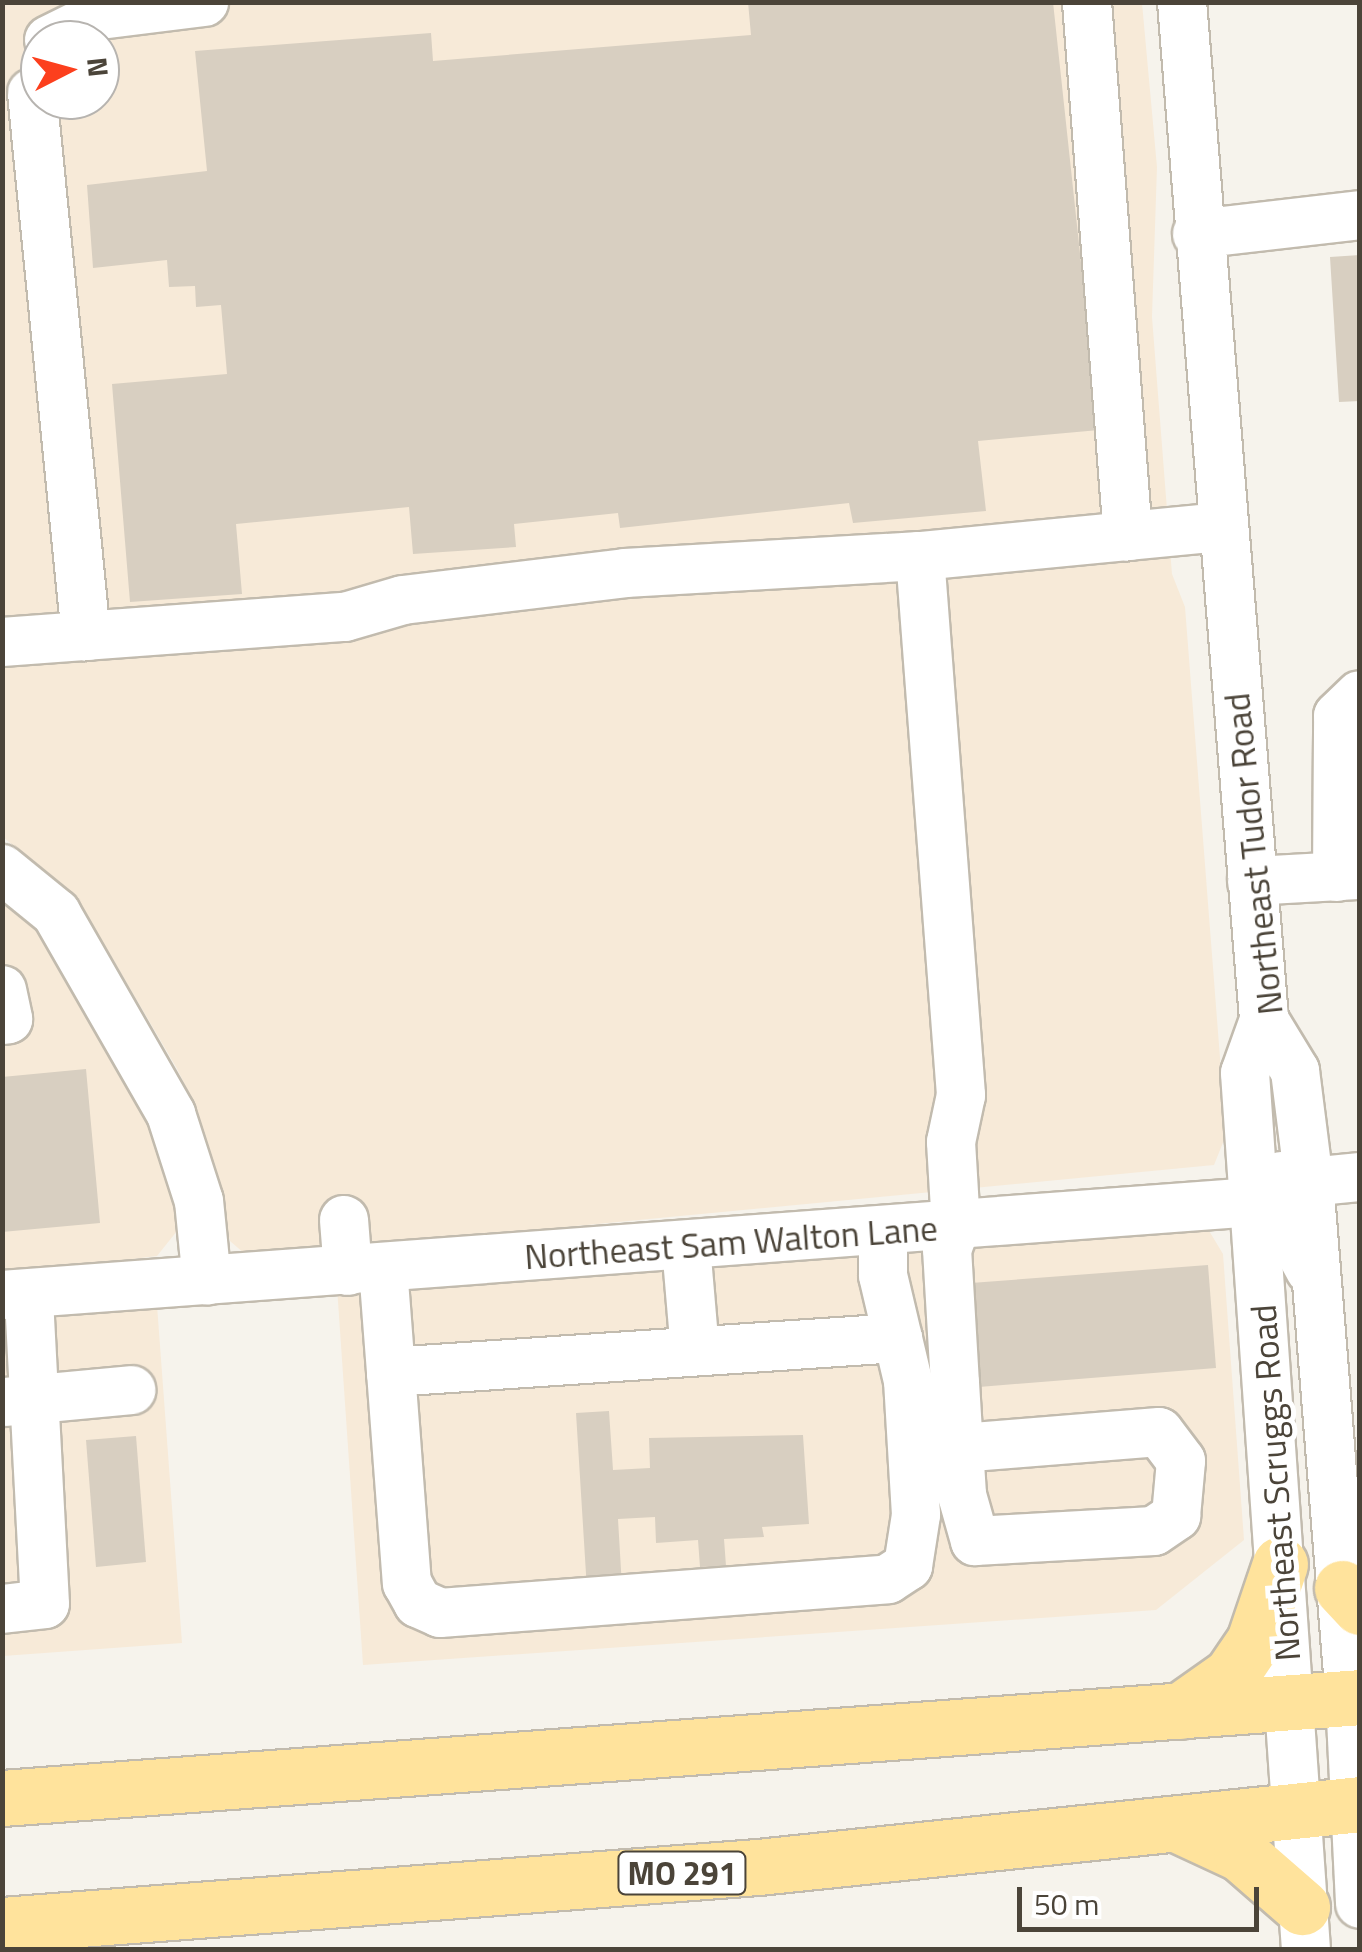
<!DOCTYPE html>
<style>
body{margin:0}
#map{position:relative;width:1362px;height:1952px;overflow:hidden;background:#f6f3ec;font-family:"Titillium Web",sans-serif}
div>[style]{position:absolute}
.commercial>*{inset:0;background:#f7ead8}
.building>*{inset:0;background:#d8cfc1}
.roads{filter:drop-shadow(2px 0 #c2bbae) drop-shadow(-2px 0 #c2bbae) drop-shadow(0 2px #c2bbae) drop-shadow(0 -2px #c2bbae)}
.minor>*{height:48px;margin:-24px;padding:0 24px;transform-origin:24px;border-radius:24px;background:#fff}
.major>*{height:55px;margin:-27.5px;padding:0 27.5px;transform-origin:27.5px;border-radius:27.5px;background:#ffe39c}
span{translate:-50% -50%;white-space:nowrap;text-align:center;line-height:1.15;-webkit-text-stroke:10px #fff;paint-order:stroke}
.shield-label span{padding:2px 8px;background:#fff;border:2px solid;border-radius:8px;-webkit-text-stroke-width:0}
.shield-label{font-size:32px;color:#4b4439;font-weight:700}
.street-label{font-size:35px;color:#4b4439}
.frame{position:absolute;inset:0;border:5px solid #4b4439;pointer-events:none}
.north{position:absolute;left:20px;top:20px;width:100px;height:100px;box-sizing:border-box;background:#fff;border:2px solid #b7b4b0;border-radius:50%;rotate:84deg;font-size:28px;font-weight:700;line-height:40px;text-align:center;color:#4b4439}
.north::after{content:'';display:block;margin:auto;width:35px;height:45px;background:#fc3f1d;clip-path:polygon(50% 0,100% 100%,50% 72%,0 100%)}
.scale{position:absolute;left:1017px;top:1887px;width:242px;height:45px;box-sizing:border-box;border:5px solid #4b4439;border-top:0;padding-left:12px;font-size:30px;line-height:35px;white-space:nowrap;color:#4b4439;-webkit-text-stroke:8px #fff;paint-order:stroke}
</style>
<div id="map">
<div class="commercial">
<div style="clip-path:polygon(evenodd,3px 3px,1142px 3px,1157px 167px,1152px 317px,1172px 574px,1185px 607px,1226px 1135px,1214px 1165px,263px 1256px,245px 1254px,230px 1241px,197px 1109px,176px 1067px,77px 898px,3px 837px,3px 3px,40px 40px,100px 40px,100px 100px,40px 100px,40px 40px)"></div>
<div style="clip-path:polygon(3px 891px,35px 919px,141px 1096px,178px 1212px,177px 1231px,157px 1256px,3px 1275px)"></div>
<div style="clip-path:polygon(1208px 1229px,1223px 1254px,1244px 1540px,1156px 1610px,363px 1665px,337px 1287px)"></div>
<div style="clip-path:polygon(157px 1305px,182px 1643px,3px 1656px,3px 1314px)"></div>
</div>
<div class="building">
<div style="clip-path:polygon(748px 2px,1053px 2px,1099px 430px,978px 441px,986px 511px,853px 523px,849px 503px,620px 528px,618px 513px,514px 524px,516px 547px,413px 554px,409px 507px,236px 524px,242px 594px,130px 602px,112px 384px,227px 374px,221px 305px,196px 307px,195px 286px,169px 287px,167px 260px,93px 268px,87px 185px,207px 171px,195px 51px,431px 33px,433px 61px,751px 35px)"></div>
<div style="clip-path:polygon(1360px 255px,1360px 401px,1339px 402px,1330px 257px)"></div>
<div style="clip-path:polygon(86px 1069px,100px 1223px,2px 1232px,2px 1077px)"></div>
<div style="clip-path:polygon(1208px 1265px,1216px 1368px,979px 1387px,971px 1283px)"></div>
<div style="clip-path:polygon(609px 1411px,613px 1470px,650px 1468px,649px 1438px,803px 1435px,809px 1524px,762px 1527px,764px 1537px,724px 1539px,726px 1566px,700px 1567px,698px 1540px,656px 1543px,655px 1517px,618px 1519px,622px 1587px,587px 1590px,576px 1413px)"></div>
<div style="clip-path:polygon(136px 1436px,146px 1562px,96px 1567px,86px 1440px)"></div>
</div>
<div class="roads">
<div class="minor">
<div style="left:1087px;top:2px;width:536px;rotate:85.61deg"></div>
<div style="left:1182px;top:2px;width:1021px;rotate:85.39deg"></div>
<div style="left:1264px;top:1020px;width:60px;rotate:58.7deg"></div>
<div style="left:1295px;top:1071px;width:112px;rotate:82.8deg"></div>
<div style="left:1309px;top:1182px;width:518px;rotate:85.46deg"></div>
<div style="left:1350px;top:1698px;width:206px;rotate:87.2deg"></div>
<div style="left:49px;top:40px;width:57px;rotate:-26.1deg"></div>
<div style="left:100px;top:15px;width:105px;rotate:-7.1deg"></div>
<div style="left:32px;top:93px;width:546px;rotate:84.32deg"></div>
<div style="left:1197px;top:234px;width:164px;rotate:-6.6deg"></div>
<div style="left:920px;top:556px;width:541px;rotate:85.65deg"></div>
<div style="left:961px;top:1095px;width:48px;rotate:102deg"></div>
<div style="left:951px;top:1142px;width:84px;rotate:86.6deg"></div>
<div style="left:956px;top:1226px;width:25px;rotate:111deg"></div>
<div style="left:947px;top:1249px;width:134px;rotate:86.6deg"></div>
<div style="left:955px;top:1383px;width:65px;rotate:86.5deg"></div>
<div style="left:959px;top:1448px;width:47px;rotate:86.3deg"></div>
<div style="left:962px;top:1495px;width:48px;rotate:74.2deg"></div>
<div style="left:975px;top:1541px;width:179px;rotate:-3.2deg"></div>
<div style="left:1154px;top:1531px;width:27px;rotate:-34deg"></div>
<div style="left:1176px;top:1516px;width:55px;rotate:-84.8deg"></div>
<div style="left:1181px;top:1461px;width:36px;rotate:-127deg"></div>
<div style="left:1159px;top:1432px;width:201px;rotate:175.4deg"></div>
<div style="left:2px;top:642px;width:344px;rotate:-4.2deg"></div>
<div style="left:345px;top:617px;width:60px;rotate:-16.3deg"></div>
<div style="left:403px;top:600px;width:224px;rotate:-6.9deg"></div>
<div style="left:625px;top:573px;width:295px;rotate:-3.3deg"></div>
<div style="left:920px;top:556px;width:303px;rotate:-5.5deg"></div>
<div style="left:2px;top:869px;width:70px;rotate:39.2deg"></div>
<div style="left:56px;top:913px;width:232px;rotate:60.2deg"></div>
<div style="left:171px;top:1114px;width:91px;rotate:72.2deg"></div>
<div style="left:199px;top:1201px;width:80px;rotate:84.3deg"></div>
<div style="left:1337px;top:877px;width:161px;rotate:-89.6deg"></div>
<div style="left:1338px;top:716px;width:30px;rotate:-44deg"></div>
<div style="left:1252px;top:881px;width:108px;rotate:-3.2deg"></div>
<div style="left:2px;top:990px;width:30px;rotate:78deg"></div>
<div style="left:8px;top:1019px;width:6px;rotate:171deg"></div>
<div style="left:1264px;top:1020px;width:56px;rotate:109.7deg"></div>
<div style="left:1245px;top:1073px;width:879px;rotate:86.02deg"></div>
<div style="left:1281px;top:1176px;width:29px;rotate:12deg"></div>
<div style="left:1309px;top:1182px;width:51px;rotate:-5.6deg"></div>
<div style="left:344px;top:1220px;width:51px;rotate:85.5deg"></div>
<div style="left:686px;top:1246px;width:105px;rotate:85.1deg"></div>
<div style="left:383px;top:1268px;width:104px;rotate:85.6deg"></div>
<div style="left:391px;top:1372px;width:508px;rotate:-3.84deg"></div>
<div style="left:2px;top:1295px;width:1255px;rotate:-4.25deg"></div>
<div style="left:1254px;top:1202px;width:32px;rotate:30deg"></div>
<div style="left:1282px;top:1218px;width:59px;rotate:61.7deg"></div>
<div style="left:391px;top:1372px;width:212px;rotate:85.7deg"></div>
<div style="left:407px;top:1583px;width:23px;rotate:61deg"></div>
<div style="left:418px;top:1603px;width:24px;rotate:24deg"></div>
<div style="left:440px;top:1613px;width:449px;rotate:-4.3deg"></div>
<div style="left:888px;top:1579px;width:24px;rotate:-33deg"></div>
<div style="left:908px;top:1566px;width:52px;rotate:-81.1deg"></div>
<div style="left:916px;top:1515px;width:134px;rotate:-93.4deg"></div>
<div style="left:908px;top:1381px;width:109px;rotate:-103.3deg"></div>
<div style="left:883px;top:1275px;width:44px;rotate:-90deg"></div>
<div style="left:5px;top:1402px;width:127px;rotate:-5.4deg"></div>
<div style="left:2px;top:1609px;width:43px;rotate:-6.6deg"></div>
<div style="left:45px;top:1604px;width:310px;rotate:-93deg"></div>
</div>
<div class="major">
<div style="left:1342px;top:1588px;width:26px;rotate:47deg"></div>
<div style="left:1180px;top:1711px;width:62px;rotate:-35.2deg"></div>
<div style="left:1231px;top:1675px;width:41px;rotate:-55.9deg"></div>
<div style="left:1254px;top:1641px;width:81px;rotate:-71.3deg"></div>
<div style="left:2px;top:1798px;width:1362px;rotate:-4.25deg"></div>
<div style="left:1181px;top:1826px;width:66px;rotate:25deg"></div>
<div style="left:1241px;top:1854px;width:81px;rotate:41deg"></div>
<div style="left:2px;top:1925px;width:758px;rotate:-4.39deg"></div>
<div style="left:758px;top:1867px;width:605px;rotate:-5.97deg"></div>
</div>
</div>
<div class="shield-label">
<span style="left:682px;top:1873px">MO 291</span>
</div>
<div class="street-label">
<span style="left:1253px;top:854px;rotate:-96deg">Northeast Tudor Road</span>
<span style="left:731px;top:1242px;rotate:-4deg">Northeast Sam Walton Lane</span>
<span style="left:1275px;top:1483px;rotate:-94deg">Northeast Scruggs Road</span>
</div>
<div class="frame"></div>
<div class="north">N</div>
<div class="scale">50 m</div>
</div>
